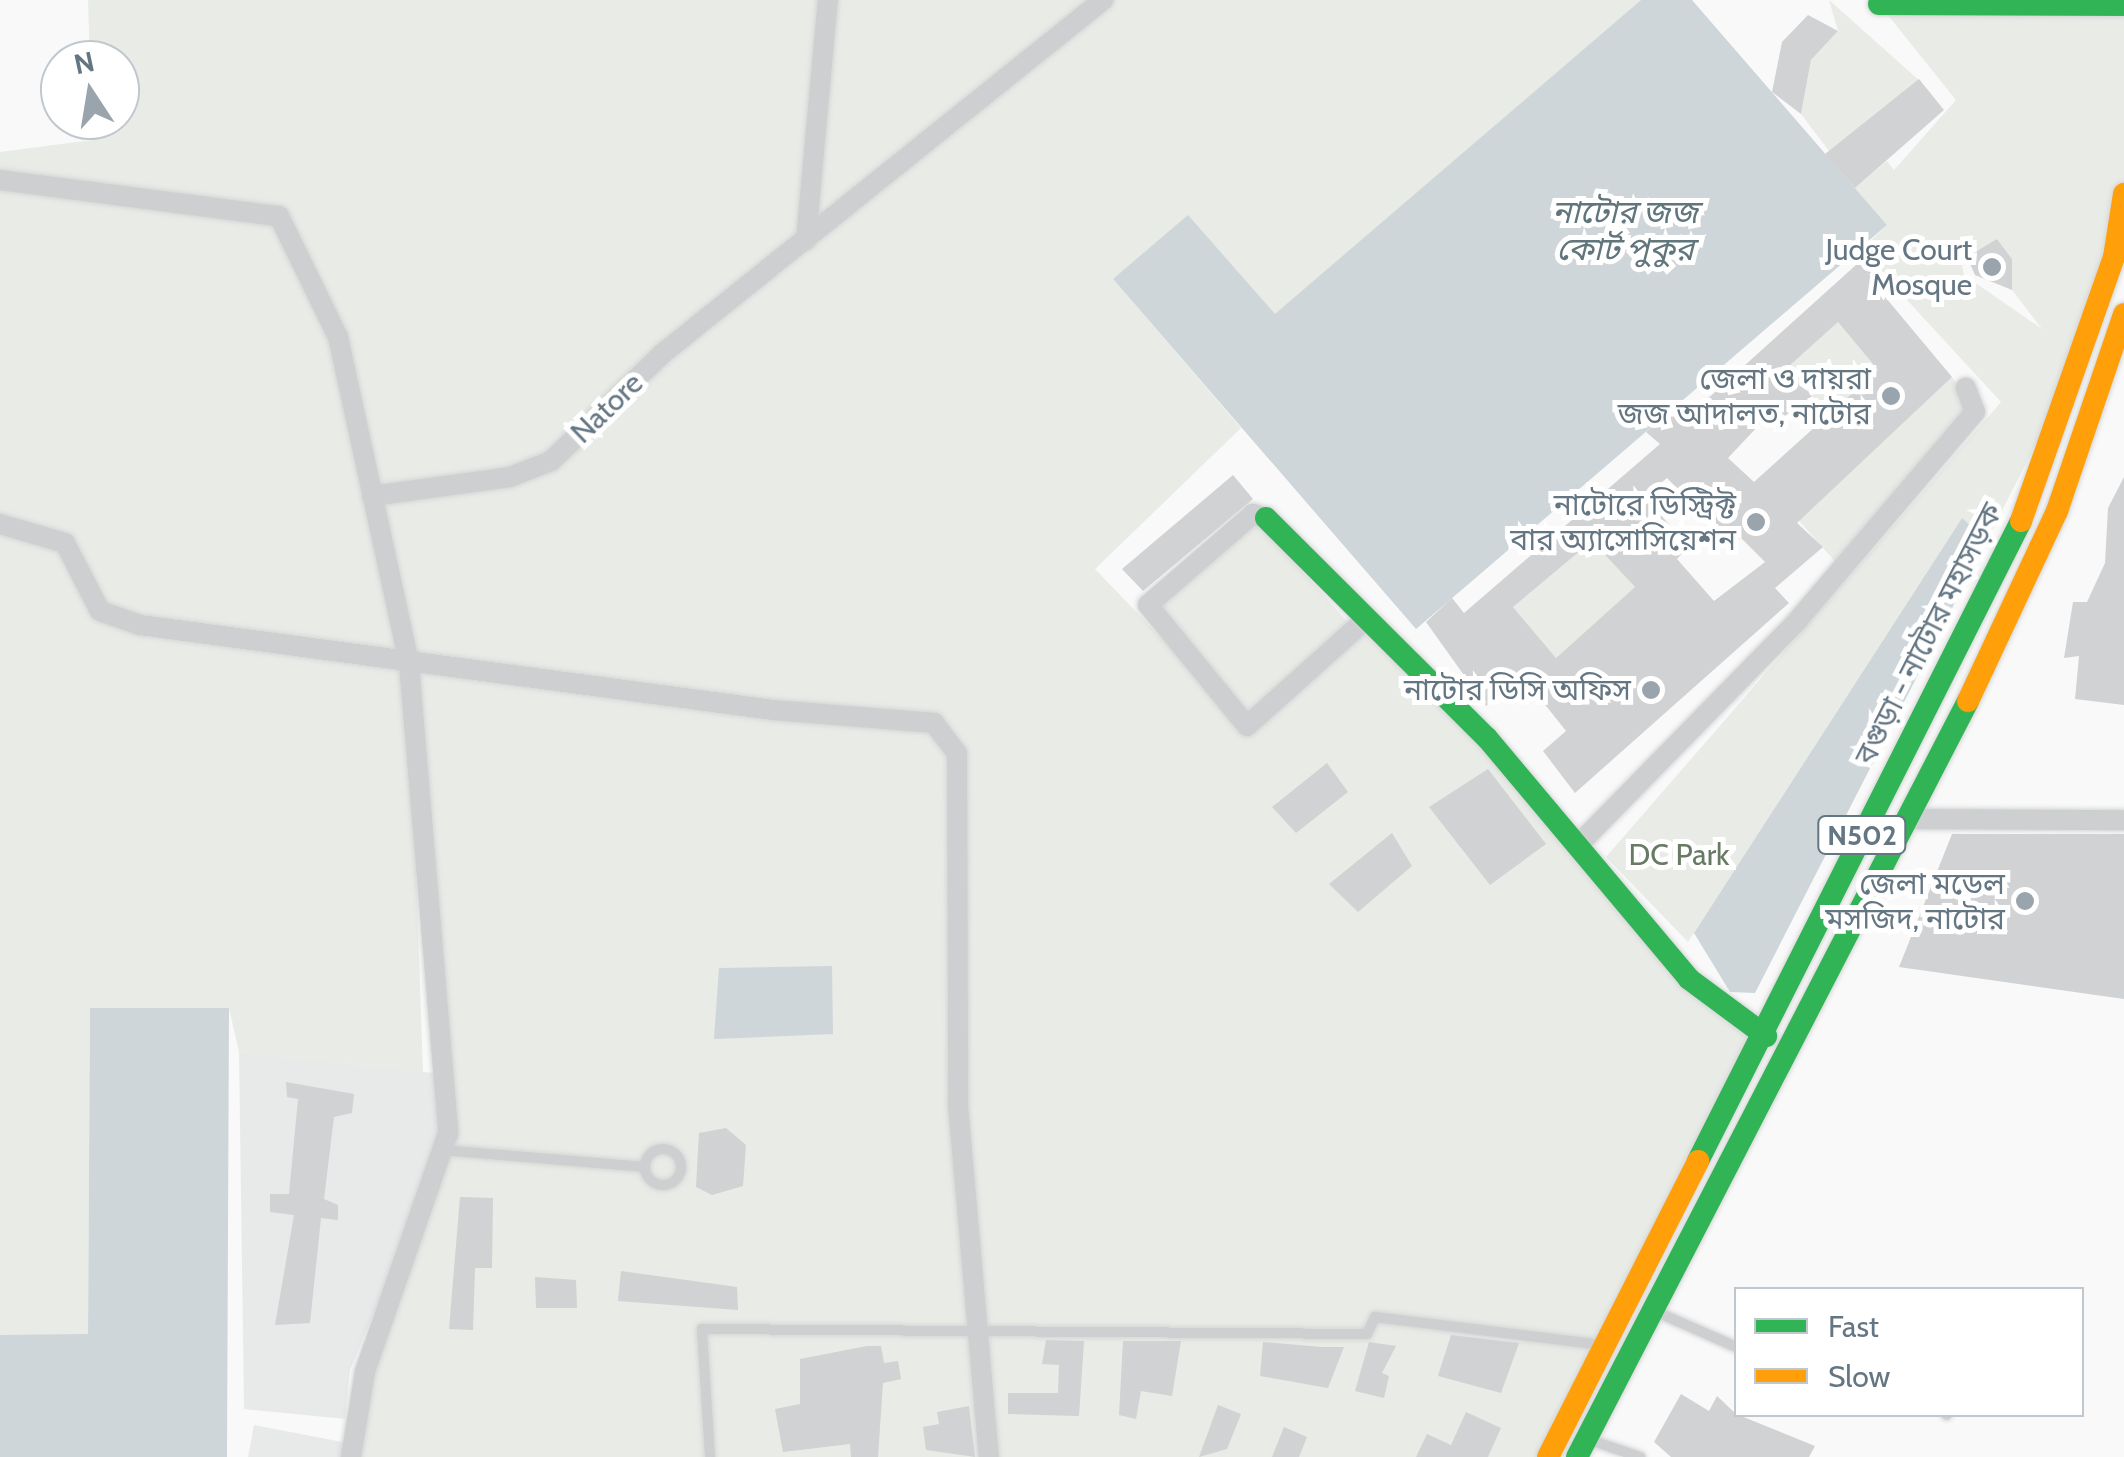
<!DOCTYPE html>
<meta charset="utf-8">
<style>
body{margin:0}
#map{position:relative;width:2124px;height:1457px;overflow:hidden;background:#f9f9f9;font-family:Cabin,"Noto Sans Bengali",sans-serif}
div>[style]{position:absolute}
.built>*{inset:0;background:#e8e9e9}
.green>*{inset:0;background:#e8ebe6}
.water>*{inset:0;background:#ced6d9}
.building>*{inset:0;background:#d0d2d3}
.roads{filter:drop-shadow(0 0 2px #d5d6d7) drop-shadow(0 0 2px #d5d6d7)}
.lane>*{height:10px;margin:-5px;padding:0 5px;transform-origin:5px;border-radius:5px;background:#cecfd0}
.lane>.ring{margin:-5px;padding:0;box-sizing:content-box;background:none;border:10px solid #cecfd0;border-radius:50%}
.street>*{height:20px;margin:-10px;padding:0 10px;transform-origin:10px;border-radius:10px;background:#cecfd0}
.fast>*{height:22px;margin:-11px;padding:0 11px;transform-origin:11px;border-radius:11px;background:#30b455}
.slow>*{height:22px;margin:-11px;padding:0 11px;transform-origin:11px;border-radius:11px;background:#ff9f0a}
.dots>*{width:28px;height:28px;translate:-50% -50%;box-sizing:border-box;border:5px solid #fff;border-radius:50%}
span{translate:-50% -50%;white-space:nowrap;text-align:center;line-height:1.15;-webkit-text-stroke:10px #fff;paint-order:stroke}
.shield-label span{padding:2px 8px;background:#fff;border:2px solid;border-radius:8px;-webkit-text-stroke-width:0}
.shield-label{font-size:28px;color:#657683;font-weight:700}
.poi-label{font-size:30px;color:#657683}
.right{translate:-100% -50%;text-align:right}
.street-label{font-size:30px;color:#657683}
.park-label{font-size:30px;color:#687a64}
.water-label{font-size:32px;color:#60757c;font-style:italic}
.legend{position:absolute;left:1734px;top:1287px;width:350px;height:130px;box-sizing:border-box;background:#fff;border:2px solid #c1c8cd;margin:0;padding:12px 18px;list-style:none;font-size:30px;color:#657683}
.legend li{display:flex;align-items:center;gap:20px;height:50px}
.legend b{width:50px;border:2px solid #c1c8cd}
.north{position:absolute;left:40px;top:40px;width:100px;height:100px;box-sizing:border-box;background:#fff;border:2px solid #c1c8cd;border-radius:50%;rotate:348deg;font-size:28px;font-weight:700;line-height:40px;text-align:center;color:#657683}
.north::after{content:'';display:block;margin:auto;width:35px;height:45px;background:#99a4ac;clip-path:polygon(50% 0,100% 100%,50% 72%,0 100%)}
</style>
<div id="map">
<div class="built">
<i style="clip-path:polygon(239px 1052px,443px 1074px,448px 1133px,350px 1370px,345px 1419px,244px 1409px)"></i>
<i style="clip-path:polygon(254px 1425px,353px 1444px,351px 1457px,248px 1457px)"></i>
</div>
<div class="green">
<i style="clip-path:polygon(88px 0,1641px 0,1275px 315px,1113px 279px,1241px 428px,1095px 569px,1246px 726px,1365px 620px,1689px 979px,1766px 1036px,1548px 1457px,351px 1457px,365px 1372px,448px 1133px,410px 695px,423px 1072px,239px 1052px,229px 1008px,90px 1008px,88px 1335px,0 1335px,0 152px,92px 140px,92px 120px,120px 120px,120px 60px,90px 60px)"></i>
<i style="clip-path:polygon(1829px 0,1921px 82px,1829px 151px,1801px 114px,1811px 60px,1838px 31px)"></i>
<i style="clip-path:polygon(evenodd,1879px 4px,2124px 5px,2124px 194px,2073px 371px,1987px 540px,1962px 518px,1688px 942px,1606px 857px,2001px 402px,1861px 250px,1887px 225px,1855px 188px,1887px 161px,1894px 170px,1956px 100px,1879px 4px,1997px 239px,2012px 259px,2012px 290px,2042px 329px,1964px 275px,1959px 251px,1982px 253px,1997px 239px)"></i>
<i style="clip-path:polygon(1838px 322px,1878px 370px,1829px 414px,1787px 368px)"></i>
<i style="clip-path:polygon(1952px 377px,1975px 412px,1841px 568px,1799px 521px)"></i>
<i style="clip-path:polygon(1256px 519px,1352px 627px,1248px 711px,1153px 602px)"></i>
<i style="clip-path:polygon(1592px 541px,1635px 587px,1556px 658px,1513px 607px)"></i>
</div>
<div class="water">
<i style="clip-path:polygon(1641px 0,1692px 0,1887px 225px,1416px 629px,1113px 279px,1188px 215px,1275px 314px)"></i>
<i style="clip-path:polygon(1962px 518px,1987px 540px,1755px 993px,1730px 992px,1694px 933px)"></i>
<i style="clip-path:polygon(832px 966px,833px 1034px,714px 1039px,719px 968px)"></i>
<i style="clip-path:polygon(90px 1008px,229px 1008px,227px 1457px,0 1457px,0 1335px,88px 1334px)"></i>
</div>
<div class="building">
<i style="clip-path:polygon(1808px 15px,1838px 31px,1811px 60px,1801px 114px,1772px 92px,1782px 42px)"></i>
<i style="clip-path:polygon(1919px 79px,1944px 110px,1855px 188px,1825px 154px)"></i>
<i style="clip-path:polygon(1997px 239px,2012px 259px,2012px 290px,1975px 275px,1967px 257px)"></i>
<i style="clip-path:polygon(evenodd,1867px 255px,1886px 276px,1876px 286px,1952px 377px,1797px 523px,1823px 547px,1775px 588px,1789px 603px,1575px 793px,1543px 751px,1566px 731px,1523px 677px,1486px 706px,1426px 622px,1452px 598px,1464px 613px,1660px 444px,1646px 432px,1683px 400px,1693px 412px,1867px 255px,1838px 322px,1878px 370px,1754px 482px,1728px 458px,1776px 407px,1785px 416px,1812px 396px,1787px 368px,1838px 322px,1867px 255px,1667px 478px,1730px 542px,1741px 538px,1765px 562px,1714px 601px,1677px 559px,1689px 546px,1644px 497px,1667px 478px,1867px 255px,1592px 541px,1635px 587px,1556px 658px,1513px 607px,1592px 541px)"></i>
<i style="clip-path:polygon(1233px 475px,1253px 499px,1143px 591px,1122px 569px)"></i>
<i style="clip-path:polygon(2124px 477px,2124px 705px,2075px 699px,2079px 656px,2064px 658px,2073px 602px,2087px 602px,2105px 563px,2108px 508px)"></i>
<i style="clip-path:polygon(1327px 763px,1348px 792px,1296px 833px,1272px 807px)"></i>
<i style="clip-path:polygon(1488px 769px,1546px 844px,1490px 885px,1429px 807px)"></i>
<i style="clip-path:polygon(1392px 833px,1412px 866px,1358px 912px,1329px 884px)"></i>
<i style="clip-path:polygon(1952px 834px,2124px 834px,2124px 999px,1899px 967px)"></i>
<i style="clip-path:polygon(286px 1082px,354px 1094px,352px 1113px,334px 1117px,324px 1199px,338px 1205px,338px 1220px,321px 1218px,310px 1323px,275px 1325px,294px 1215px,270px 1212px,270px 1194px,289px 1194px,298px 1099px,287px 1097px)"></i>
<i style="clip-path:polygon(726px 1128px,746px 1145px,743px 1186px,712px 1195px,696px 1187px,699px 1133px)"></i>
<i style="clip-path:polygon(460px 1197px,493px 1198px,492px 1268px,475px 1268px,473px 1330px,449px 1329px)"></i>
<i style="clip-path:polygon(621px 1271px,737px 1287px,738px 1310px,618px 1301px)"></i>
<i style="clip-path:polygon(535px 1277px,576px 1280px,577px 1308px,536px 1308px)"></i>
<i style="clip-path:polygon(1451px 1335px,1519px 1343px,1501px 1393px,1438px 1376px)"></i>
<i style="clip-path:polygon(1046px 1340px,1084px 1341px,1079px 1416px,1008px 1414px,1008px 1393px,1058px 1393px,1059px 1365px,1042px 1364px)"></i>
<i style="clip-path:polygon(1123px 1341px,1181px 1341px,1172px 1396px,1141px 1391px,1136px 1419px,1119px 1415px)"></i>
<i style="clip-path:polygon(1263px 1342px,1322px 1347px,1344px 1347px,1328px 1388px,1260px 1376px)"></i>
<i style="clip-path:polygon(1369px 1342px,1396px 1346px,1382px 1373px,1389px 1376px,1384px 1398px,1355px 1391px)"></i>
<i style="clip-path:polygon(867px 1346px,881px 1346px,884px 1363px,898px 1361px,901px 1379px,883px 1383px,878px 1457px,851px 1457px,850px 1444px,783px 1452px,775px 1409px,800px 1404px,800px 1359px)"></i>
<i style="clip-path:polygon(1681px 1394px,1709px 1411px,1717px 1396px,1736px 1414px,1815px 1446px,1809px 1457px,1671px 1457px,1654px 1442px)"></i>
<i style="clip-path:polygon(1218px 1405px,1241px 1414px,1227px 1449px,1199px 1457px)"></i>
<i style="clip-path:polygon(969px 1406px,975px 1457px,926px 1450px,923px 1427px,939px 1424px,937px 1412px)"></i>
<i style="clip-path:polygon(1466px 1412px,1501px 1428px,1488px 1457px,1416px 1457px,1427px 1434px,1451px 1445px)"></i>
<i style="clip-path:polygon(1284px 1427px,1307px 1437px,1299px 1457px,1272px 1457px)"></i>
</div>
<div class="roads">
<div class="lane">
<i class="ring" style="left:645px;top:1149px;width:26px;height:26px"></i>
<i style="left:442px;top:1150px;width:204px;rotate:4.8deg"></i>
<i style="left:1659px;top:1313px;width:84px;rotate:23.8deg"></i>
<i style="left:1946px;top:1414px;width:1px;rotate:45deg"></i>
<i style="left:1593px;top:1441px;width:50px;rotate:18.8deg"></i>
<i style="left:710px;top:1457px;width:128px;rotate:-93.6deg"></i>
<i style="left:702px;top:1329px;width:665px;rotate:0.43deg"></i>
<i style="left:1367px;top:1334px;width:19px;rotate:-65deg"></i>
<i style="left:1375px;top:1317px;width:223px;rotate:7deg"></i>
</div>
<div class="street">
<i style="left:0;top:180px;width:281px;rotate:7.4deg"></i>
<i style="left:279px;top:216px;width:135px;rotate:64deg"></i>
<i style="left:338px;top:337px;width:335px;rotate:77.7deg"></i>
<i style="left:409px;top:664px;width:471px;rotate:85.2deg"></i>
<i style="left:448px;top:1133px;width:253px;rotate:109.2deg"></i>
<i style="left:365px;top:1372px;width:86px;rotate:99.4deg"></i>
<i style="left:806px;top:240px;width:241px;rotate:-84.8deg"></i>
<i style="left:372px;top:496px;width:139px;rotate:-7.8deg"></i>
<i style="left:510px;top:477px;width:44px;rotate:-21.3deg"></i>
<i style="left:551px;top:461px;width:154px;rotate:-43.9deg"></i>
<i style="left:662px;top:354px;width:566px;rotate:-38.75deg"></i>
<i style="left:1266px;top:518px;width:14px;rotate:-163deg"></i>
<i style="left:1253px;top:514px;width:139px;rotate:139.1deg"></i>
<i style="left:1148px;top:605px;width:156px;rotate:50.7deg"></i>
<i style="left:1247px;top:726px;width:159px;rotate:-41.9deg"></i>
<i style="left:0;top:524px;width:68px;rotate:16.3deg"></i>
<i style="left:65px;top:543px;width:76px;rotate:62.8deg"></i>
<i style="left:100px;top:611px;width:42px;rotate:19.3deg"></i>
<i style="left:140px;top:625px;width:639px;rotate:7.65deg"></i>
<i style="left:773px;top:710px;width:162px;rotate:4.6deg"></i>
<i style="left:934px;top:723px;width:38px;rotate:53deg"></i>
<i style="left:957px;top:753px;width:352px;rotate:89.8deg"></i>
<i style="left:958px;top:1105px;width:353px;rotate:85deg"></i>
<i style="left:1913px;top:819px;width:211px;rotate:0.3deg"></i>
<i style="left:1578px;top:845px;width:315px;rotate:-45.6deg"></i>
<i style="left:1798px;top:620px;width:273px;rotate:-49.6deg"></i>
<i style="left:1975px;top:412px;width:26px;rotate:-111deg"></i>
</div>
<div class="fast">
<i style="left:1879px;top:4px;width:245px;rotate:0.2deg"></i>
<i style="left:1266px;top:518px;width:312px;rotate:44.9deg"></i>
<i style="left:1487px;top:738px;width:314px;rotate:50deg"></i>
<i style="left:1689px;top:979px;width:96px;rotate:36.5deg"></i>
<i style="left:1698px;top:1161px;width:717px;rotate:-63.22deg"></i>
<i style="left:1577px;top:1457px;width:851px;rotate:-62.65deg"></i>
</div>
<div class="slow">
<i style="left:2021px;top:521px;width:280px;rotate:-70.6deg"></i>
<i style="left:2114px;top:257px;width:64px;rotate:-81deg"></i>
<i style="left:1968px;top:701px;width:210px;rotate:-64.9deg"></i>
<i style="left:2057px;top:511px;width:208px;rotate:-71.2deg"></i>
<i style="left:1548px;top:1457px;width:332px;rotate:-63.1deg"></i>
</div>
</div>
<div class="dots">
<i style="left:1992px;top:267px;background:#99a4ac"></i>
<i style="left:1891px;top:396px;background:#99a4ac"></i>
<i style="left:1756px;top:522px;background:#99a4ac"></i>
<i style="left:1651px;top:690px;background:#99a4ac"></i>
<i style="left:2025px;top:901px;background:#99a4ac"></i>
</div>
<div class="shield-label">
<span style="left:1862px;top:835px">N502</span>
</div>
<div class="poi-label">
<span class="right" style="left:1972px;top:267px">Judge Court<br>Mosque</span>
<span class="right" style="left:1871px;top:396px">জেলা ও দায়রা<br>জজ আদালত, নাটোর</span>
<span class="right" style="left:1736px;top:522px">নাটোরে ডিস্ট্রিক্ট<br>বার অ্যাসোসিয়েশন</span>
<span class="right" style="left:1631px;top:690px">নাটোর ডিসি অফিস</span>
<span class="right" style="left:2005px;top:901px">জেলা মডেল<br>মসজিদ, নাটোর</span>
</div>
<div class="street-label">
<span style="left:607px;top:408px;rotate:-44deg">Natore</span>
<span style="left:1929px;top:634px;rotate:-63deg">বগুড়া - নাটোর মহাসড়ক</span>
</div>
<div class="park-label">
<span style="left:1679px;top:855px">DC Park</span>
</div>
<div class="water-label">
<span style="left:1625px;top:231px">নাটোর জজ<br>কোর্ট পুকুর</span>
</div>
<ul class="legend">
<li><b style="height:12px;background:#30b455"></b>Fast</li>
<li><b style="height:12px;background:#ff9f0a"></b>Slow</li>
</ul>
<div class="north">N</div>
</div>
